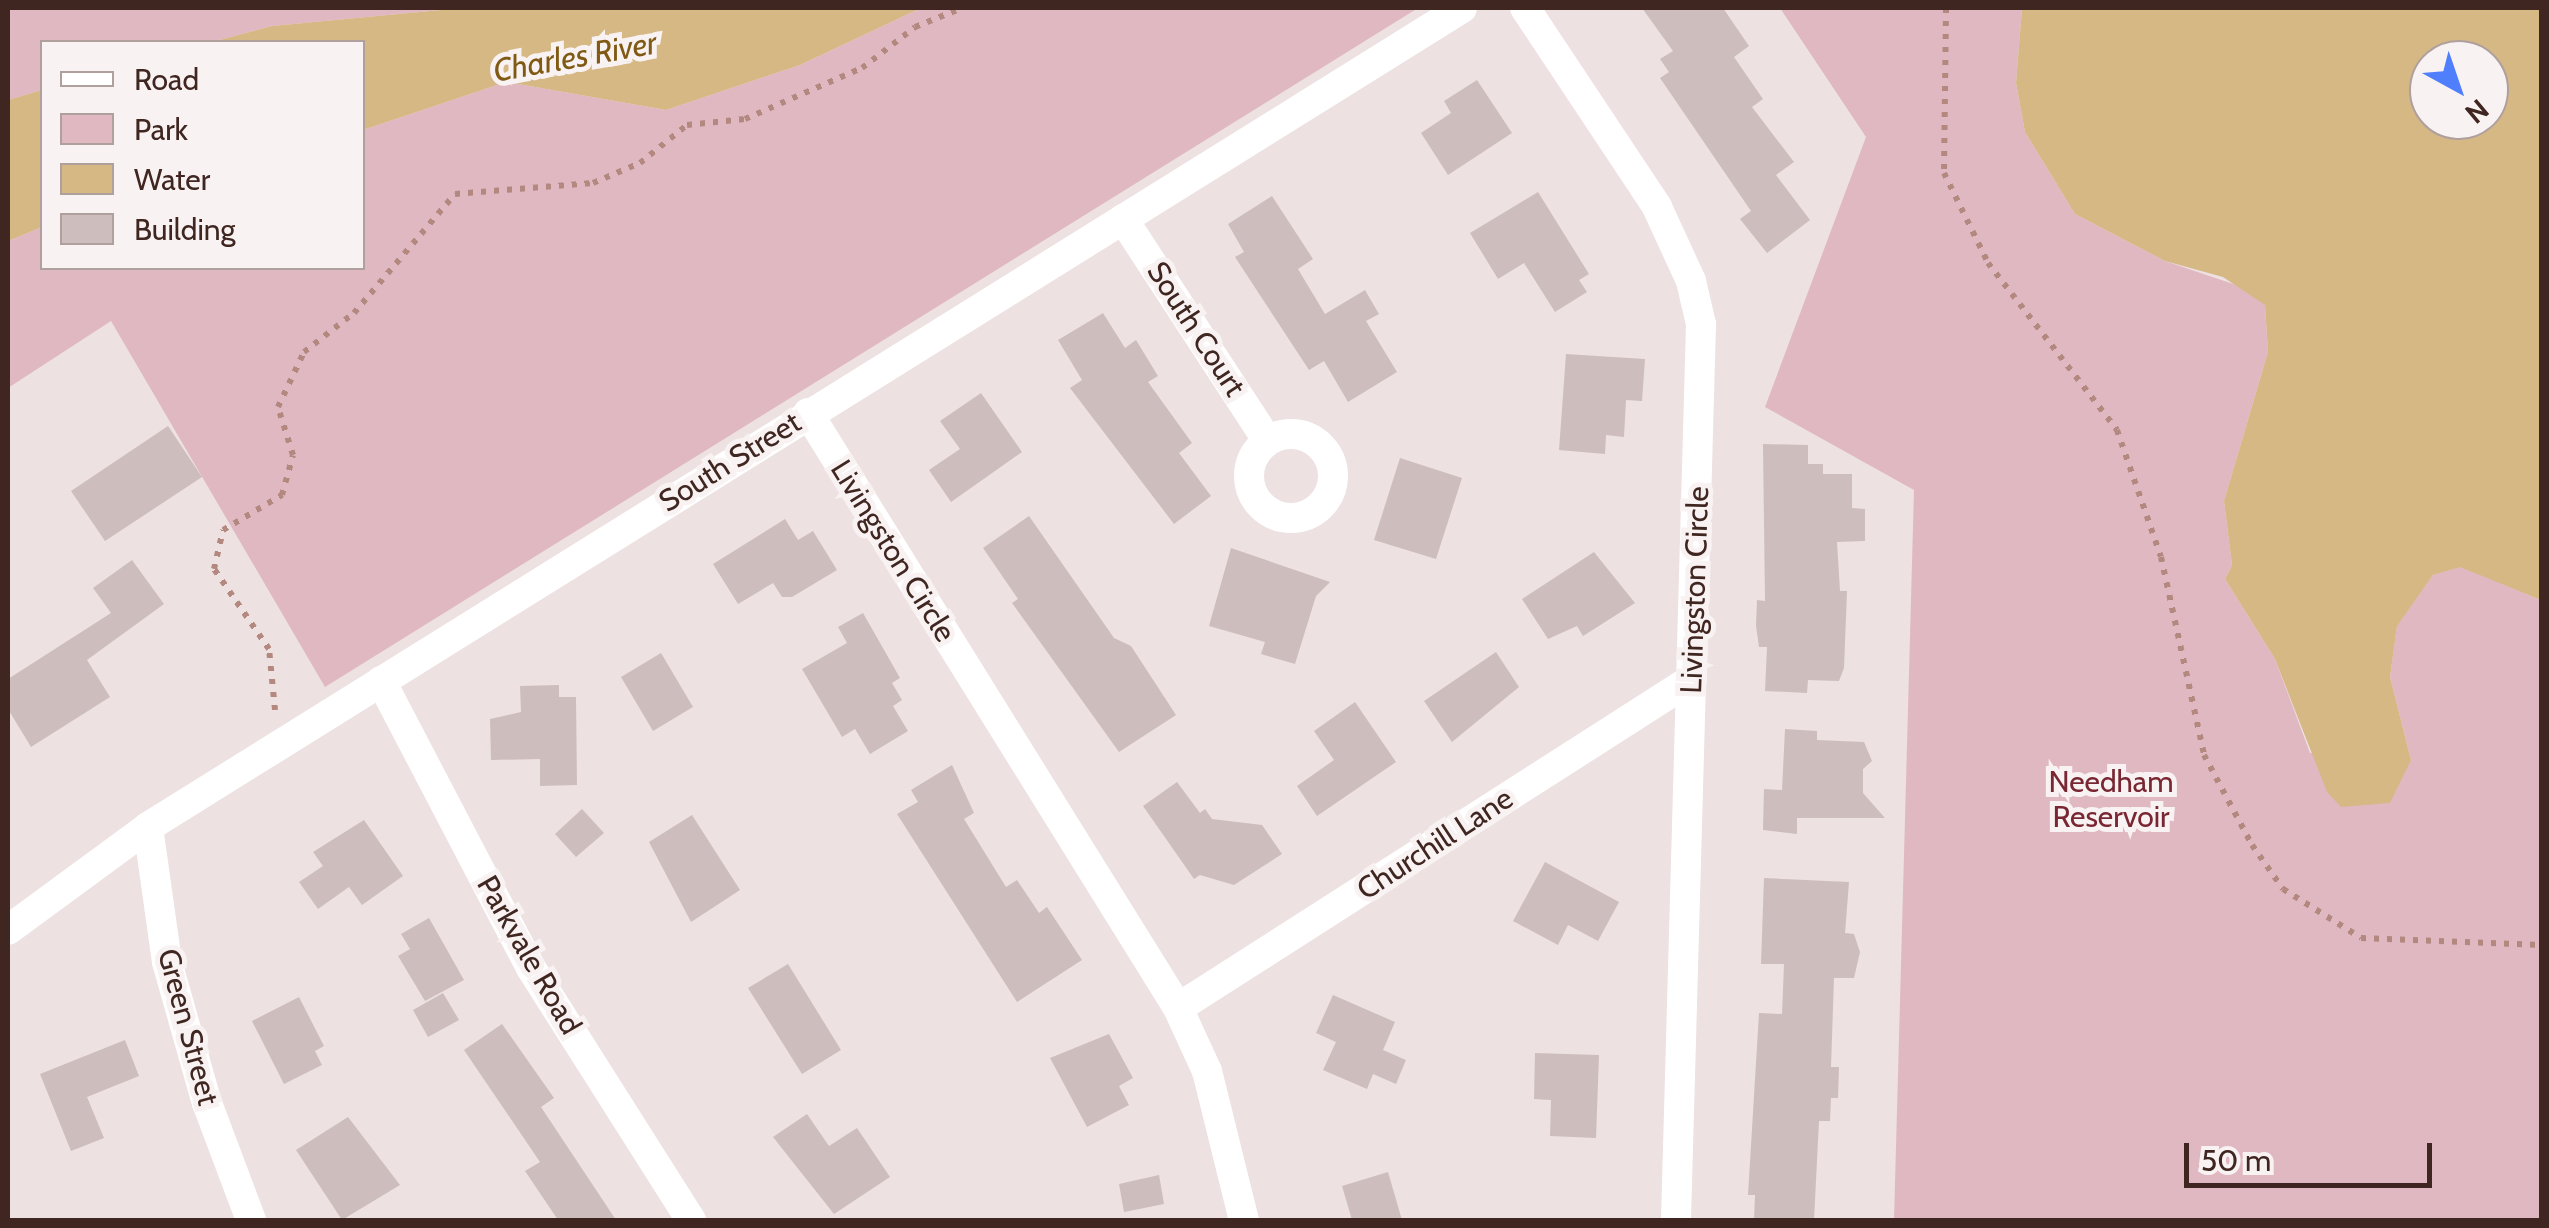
<!DOCTYPE html>
<style>
body{margin:0}
#map{position:relative;width:2549px;height:1228px;overflow:hidden;background:#ede1e1;font-family:Cabin,sans-serif}
div>[style]{position:absolute}
.green>*{inset:0;background:#e0b8c2}
.water>*{inset:0;background:#d6b885}
.building>*{inset:0;background:#cebdbd}
.path>*{height:6px;margin-top:-3px;transform-origin:0;background:repeating-linear-gradient(90deg,#b3887f 0 5px,transparent 0 13px)}
.minor>*{height:30px;margin:-15px;padding:0 15px;transform-origin:15px;border-radius:15px;background:#fff}
.minor>.ring{margin:-15px;padding:0;box-sizing:content-box;background:none;border:30px solid #fff;border-radius:50%}
span{translate:-50% -50%;white-space:nowrap;text-align:center;line-height:1.15;-webkit-text-stroke:10px #f9f2f2;paint-order:stroke}
.street-label{font-size:30px;color:#3f2620}
.park-label{font-size:30px;color:#792732}
.water-label{font-size:32px;color:#805a15;font-style:italic}
.frame{position:absolute;inset:0;border:10px solid #3f2620;pointer-events:none}
.legend{position:absolute;left:40px;top:40px;width:325px;height:230px;box-sizing:border-box;background:#f9f2f2;border:2px solid #afa09e;margin:0;padding:12px 18px;list-style:none;font-size:30px;color:#3f2620}
.legend li{display:flex;align-items:center;gap:20px;height:50px}
.legend b{width:50px;border:2px solid #afa09e}
.north{position:absolute;left:2409px;top:40px;width:100px;height:100px;box-sizing:border-box;background:#f9f2f2;border:2px solid #afa09e;border-radius:50%;rotate:140deg;font-size:28px;font-weight:700;line-height:40px;text-align:center;color:#3f2620}
.north::after{content:'';display:block;margin:auto;width:35px;height:45px;background:#4f7ffd;clip-path:polygon(50% 0,100% 100%,50% 72%,0 100%)}
.scale{position:absolute;left:2184px;top:1143px;width:248px;height:45px;box-sizing:border-box;border:5px solid #3f2620;border-top:0;padding-left:12px;font-size:30px;line-height:35px;white-space:nowrap;color:#3f2620;-webkit-text-stroke:8px #f9f2f2;paint-order:stroke}
</style>
<div id="map">
<div class="green">
<i style="clip-path:polygon(8px 8px,462px 8px,272px 26px,212px 42px,42px 42px,42px 90px,8px 100px)"></i>
<i style="clip-path:polygon(921px 8px,1418px 8px,325px 687px,111px 321px,8px 388px,8px 241px,42px 227px,42px 268px,362px 268px,363px 130px,506px 82px,666px 110px,800px 65px)"></i>
<i style="clip-path:polygon(1780px 8px,2022px 8px,2016px 83px,2025px 132px,2075px 214px,2165px 261px,2254px 291px,2265px 305px,2268px 352px,2224px 501px,2232px 565px,2225px 579px,2275px 659px,2310px 753px,2411px 760px,2390px 677px,2397px 625px,2433px 575px,2460px 566px,2541px 600px,2541px 1220px,1894px 1220px,1914px 490px,1765px 407px,1866px 137px)"></i>
</div>
<div class="water">
<i style="clip-path:polygon(462px 8px,921px 8px,800px 65px,666px 110px,506px 82px,363px 130px,362px 42px,212px 42px,272px 26px)"></i>
<i style="clip-path:polygon(evenodd,2022px 8px,2541px 8px,2541px 600px,2460px 567px,2433px 575px,2397px 626px,2390px 677px,2411px 760px,2390px 803px,2341px 807px,2327px 792px,2275px 659px,2225px 579px,2232px 565px,2224px 501px,2268px 352px,2265px 305px,2223px 277px,2165px 261px,2075px 214px,2025px 132px,2016px 83px,2022px 8px,2429px 60px,2489px 60px,2489px 120px,2429px 120px,2429px 60px)"></i>
<i style="clip-path:polygon(42px 90px,42px 227px,8px 241px,8px 100px)"></i>
</div>
<div class="building">
<i style="clip-path:polygon(1642px 8px,1723px 8px,1749px 46px,1734px 57px,1763px 99px,1752px 107px,1794px 162px,1776px 175px,1810px 220px,1767px 253px,1740px 219px,1751px 211px,1660px 78px,1669px 72px,1660px 59px,1673px 51px)"></i>
<i style="clip-path:polygon(1477px 80px,1512px 133px,1448px 175px,1421px 133px,1451px 113px,1444px 101px)"></i>
<i style="clip-path:polygon(1538px 192px,1589px 274px,1579px 280px,1587px 292px,1555px 312px,1524px 263px,1498px 279px,1470px 233px)"></i>
<i style="clip-path:polygon(1272px 196px,1313px 259px,1298px 269px,1325px 314px,1365px 290px,1379px 314px,1366px 321px,1397px 372px,1348px 402px,1324px 361px,1309px 370px,1235px 257px,1244px 252px,1228px 224px)"></i>
<i style="clip-path:polygon(1103px 313px,1125px 348px,1136px 340px,1158px 376px,1148px 382px,1192px 443px,1179px 453px,1211px 496px,1174px 524px,1070px 388px,1082px 380px,1058px 340px)"></i>
<i style="clip-path:polygon(1566px 354px,1645px 359px,1642px 401px,1626px 400px,1624px 437px,1606px 435px,1605px 454px,1559px 450px)"></i>
<i style="clip-path:polygon(981px 393px,1022px 452px,951px 502px,929px 470px,960px 449px,940px 421px)"></i>
<i style="clip-path:polygon(168px 426px,202px 477px,105px 541px,71px 491px)"></i>
<i style="clip-path:polygon(1763px 444px,1808px 445px,1808px 464px,1823px 464px,1823px 474px,1852px 474px,1852px 508px,1865px 509px,1865px 541px,1837px 542px,1840px 591px,1847px 591px,1844px 668px,1839px 681px,1808px 680px,1807px 693px,1765px 691px,1767px 647px,1759px 647px,1756px 626px,1757px 600px,1765px 601px)"></i>
<i style="clip-path:polygon(1400px 458px,1462px 478px,1436px 559px,1374px 540px)"></i>
<i style="clip-path:polygon(1029px 516px,1114px 638px,1131px 646px,1176px 715px,1119px 752px,1012px 603px,1018px 599px,983px 548px)"></i>
<i style="clip-path:polygon(785px 519px,798px 540px,813px 531px,837px 570px,792px 597px,782px 597px,773px 583px,738px 604px,713px 564px)"></i>
<i style="clip-path:polygon(1231px 548px,1330px 582px,1316px 596px,1295px 664px,1261px 654px,1265px 642px,1209px 626px)"></i>
<i style="clip-path:polygon(1594px 552px,1635px 603px,1583px 636px,1577px 626px,1548px 639px,1522px 599px)"></i>
<i style="clip-path:polygon(132px 560px,164px 604px,87px 660px,110px 697px,31px 747px,8px 709px,8px 679px,111px 613px,93px 588px)"></i>
<i style="clip-path:polygon(863px 613px,900px 678px,892px 683px,902px 700px,893px 706px,908px 731px,870px 754px,855px 729px,842px 737px,802px 669px,847px 643px,838px 627px)"></i>
<i style="clip-path:polygon(1496px 652px,1519px 687px,1452px 742px,1424px 701px)"></i>
<i style="clip-path:polygon(661px 653px,693px 707px,653px 731px,621px 677px)"></i>
<i style="clip-path:polygon(559px 685px,559px 697px,576px 697px,577px 785px,540px 786px,540px 759px,491px 760px,490px 719px,521px 712px,520px 686px)"></i>
<i style="clip-path:polygon(1355px 702px,1396px 762px,1317px 816px,1297px 786px,1334px 760px,1314px 731px)"></i>
<i style="clip-path:polygon(1785px 729px,1817px 731px,1817px 740px,1864px 742px,1872px 761px,1863px 769px,1863px 793px,1885px 818px,1797px 818px,1797px 834px,1763px 830px,1764px 789px,1782px 790px)"></i>
<i style="clip-path:polygon(952px 765px,974px 813px,964px 819px,1006px 887px,1017px 880px,1039px 913px,1047px 907px,1082px 960px,1017px 1002px,897px 814px,918px 802px,911px 790px)"></i>
<i style="clip-path:polygon(1177px 782px,1200px 813px,1205px 809px,1212px 819px,1262px 825px,1282px 854px,1234px 885px,1200px 875px,1194px 879px,1143px 806px)"></i>
<i style="clip-path:polygon(582px 809px,604px 833px,576px 857px,555px 834px)"></i>
<i style="clip-path:polygon(692px 815px,740px 890px,691px 922px,649px 842px)"></i>
<i style="clip-path:polygon(364px 820px,403px 876px,362px 905px,349px 887px,318px 909px,299px 882px,323px 866px,313px 852px)"></i>
<i style="clip-path:polygon(1545px 862px,1619px 902px,1598px 941px,1568px 925px,1558px 945px,1513px 921px)"></i>
<i style="clip-path:polygon(1764px 878px,1849px 882px,1845px 933px,1854px 934px,1860px 952px,1854px 978px,1834px 978px,1831px 1067px,1839px 1067px,1838px 1098px,1831px 1098px,1830px 1121px,1819px 1121px,1814px 1220px,1754px 1220px,1755px 1195px,1748px 1195px,1759px 1013px,1782px 1014px,1784px 964px,1761px 964px)"></i>
<i style="clip-path:polygon(429px 918px,464px 980px,425px 1001px,398px 956px,410px 949px,401px 934px)"></i>
<i style="clip-path:polygon(788px 964px,841px 1050px,802px 1074px,748px 988px)"></i>
<i style="clip-path:polygon(443px 993px,459px 1020px,428px 1037px,413px 1010px)"></i>
<i style="clip-path:polygon(1333px 995px,1395px 1022px,1383px 1050px,1406px 1060px,1396px 1084px,1373px 1074px,1367px 1089px,1323px 1070px,1336px 1042px,1316px 1033px)"></i>
<i style="clip-path:polygon(299px 997px,324px 1046px,315px 1051px,322px 1065px,284px 1084px,252px 1021px)"></i>
<i style="clip-path:polygon(502px 1024px,554px 1098px,541px 1107px,616px 1220px,558px 1220px,525px 1171px,540px 1162px,464px 1050px)"></i>
<i style="clip-path:polygon(1109px 1034px,1133px 1078px,1119px 1086px,1129px 1105px,1087px 1127px,1050px 1058px)"></i>
<i style="clip-path:polygon(125px 1040px,139px 1076px,87px 1097px,104px 1138px,71px 1151px,40px 1074px)"></i>
<i style="clip-path:polygon(1535px 1053px,1599px 1055px,1596px 1138px,1550px 1136px,1551px 1100px,1534px 1099px)"></i>
<i style="clip-path:polygon(807px 1114px,829px 1146px,857px 1128px,890px 1177px,834px 1214px,773px 1137px)"></i>
<i style="clip-path:polygon(348px 1117px,400px 1185px,342px 1220px,296px 1150px)"></i>
<i style="clip-path:polygon(1388px 1172px,1402px 1220px,1352px 1220px,1342px 1186px)"></i>
<i style="clip-path:polygon(1159px 1175px,1164px 1204px,1124px 1212px,1119px 1184px)"></i>
</div>
<div class="path">
<i style="left:1946px;top:8px;width:165px;rotate:90.7deg"></i>
<i style="left:1944px;top:173px;width:100px;rotate:63.9deg"></i>
<i style="left:1988px;top:263px;width:211px;rotate:52.3deg"></i>
<i style="left:2117px;top:430px;width:134px;rotate:70.9deg"></i>
<i style="left:2161px;top:557px;width:203px;rotate:77.7deg"></i>
<i style="left:2204px;top:755px;width:102px;rotate:61.9deg"></i>
<i style="left:2252px;top:845px;width:54px;rotate:54.8deg"></i>
<i style="left:2283px;top:889px;width:92px;rotate:32.1deg"></i>
<i style="left:2361px;top:938px;width:181px;rotate:2.2deg"></i>
<i style="left:275px;top:710px;width:61px;rotate:-95.6deg"></i>
<i style="left:269px;top:649px;width:97px;rotate:-124.5deg"></i>
<i style="left:214px;top:569px;width:40px;rotate:-77deg"></i>
<i style="left:223px;top:530px;width:69px;rotate:-30.7deg"></i>
<i style="left:282px;top:495px;width:41px;rotate:-74.6deg"></i>
<i style="left:293px;top:455px;width:50px;rotate:-107.4deg"></i>
<i style="left:278px;top:407px;width:61px;rotate:-64.7deg"></i>
<i style="left:304px;top:352px;width:63px;rotate:-38deg"></i>
<i style="left:354px;top:313px;width:156px;rotate:-49.7deg"></i>
<i style="left:455px;top:194px;width:138px;rotate:-4.6deg"></i>
<i style="left:593px;top:183px;width:51px;rotate:-23.1deg"></i>
<i style="left:640px;top:163px;width:60px;rotate:-39deg"></i>
<i style="left:687px;top:125px;width:58px;rotate:-5.9deg"></i>
<i style="left:745px;top:119px;width:128px;rotate:-23.6deg"></i>
<i style="left:862px;top:68px;width:67px;rotate:-37.7deg"></i>
<i style="left:915px;top:27px;width:51px;rotate:-22deg"></i>
</div>
<div class="minor">
<i style="left:1525px;top:8px;width:239px;rotate:56.4deg"></i>
<i style="left:1657px;top:207px;width:81px;rotate:65.3deg"></i>
<i style="left:1691px;top:281px;width:44px;rotate:76.9deg"></i>
<i style="left:1701px;top:324px;width:896px;rotate:91.6deg"></i>
<i style="left:1123px;top:219px;width:264px;rotate:56.9deg"></i>
<i style="left:808px;top:413px;width:701px;rotate:58.12deg"></i>
<i style="left:1178px;top:1008px;width:69px;rotate:65.3deg"></i>
<i style="left:1207px;top:1071px;width:154px;rotate:76.1deg"></i>
<i class="ring" style="left:1249px;top:434px;width:54px;height:54px"></i>
<i style="left:381px;top:681px;width:324px;rotate:62.4deg"></i>
<i style="left:531px;top:968px;width:299px;rotate:57.6deg"></i>
<i style="left:148px;top:827px;width:136px;rotate:82deg"></i>
<i style="left:167px;top:962px;width:147px;rotate:74.2deg"></i>
<i style="left:207px;top:1103px;width:125px;rotate:69.4deg"></i>
<i style="left:8px;top:930px;width:174px;rotate:-36.3deg"></i>
<i style="left:148px;top:827px;width:1548px;rotate:-31.93deg"></i>
<i style="left:1178px;top:1008px;width:610px;rotate:-32.62deg"></i>
</div>
<div class="street-label">
<span style="left:1196px;top:329px;rotate:57deg">South Court</span>
<span style="left:730px;top:462px;rotate:-32deg">South Street</span>
<span style="left:893px;top:551px;rotate:58deg">Livingston Circle</span>
<span style="left:1695px;top:590px;rotate:-88deg">Livingston Circle</span>
<span style="left:1435px;top:844px;rotate:-33deg">Churchill Lane</span>
<span style="left:529px;top:955px;rotate:60deg">Parkvale Road</span>
<span style="left:188px;top:1027px;rotate:75deg">Green Street</span>
</div>
<div class="park-label">
<span style="left:2111px;top:799px">Needham<br>Reservoir</span>
</div>
<div class="water-label">
<span style="left:575px;top:57px;rotate:-10deg">Charles River</span>
</div>
<div class="frame"></div>
<ul class="legend">
<li><b style="height:12px;background:#fff"></b>Road</li>
<li><b style="height:28px;background:#e0b8c2"></b>Park</li>
<li><b style="height:28px;background:#d6b885"></b>Water</li>
<li><b style="height:28px;background:#cebdbd"></b>Building</li>
</ul>
<div class="north">N</div>
<div class="scale">50 m</div>
</div>
